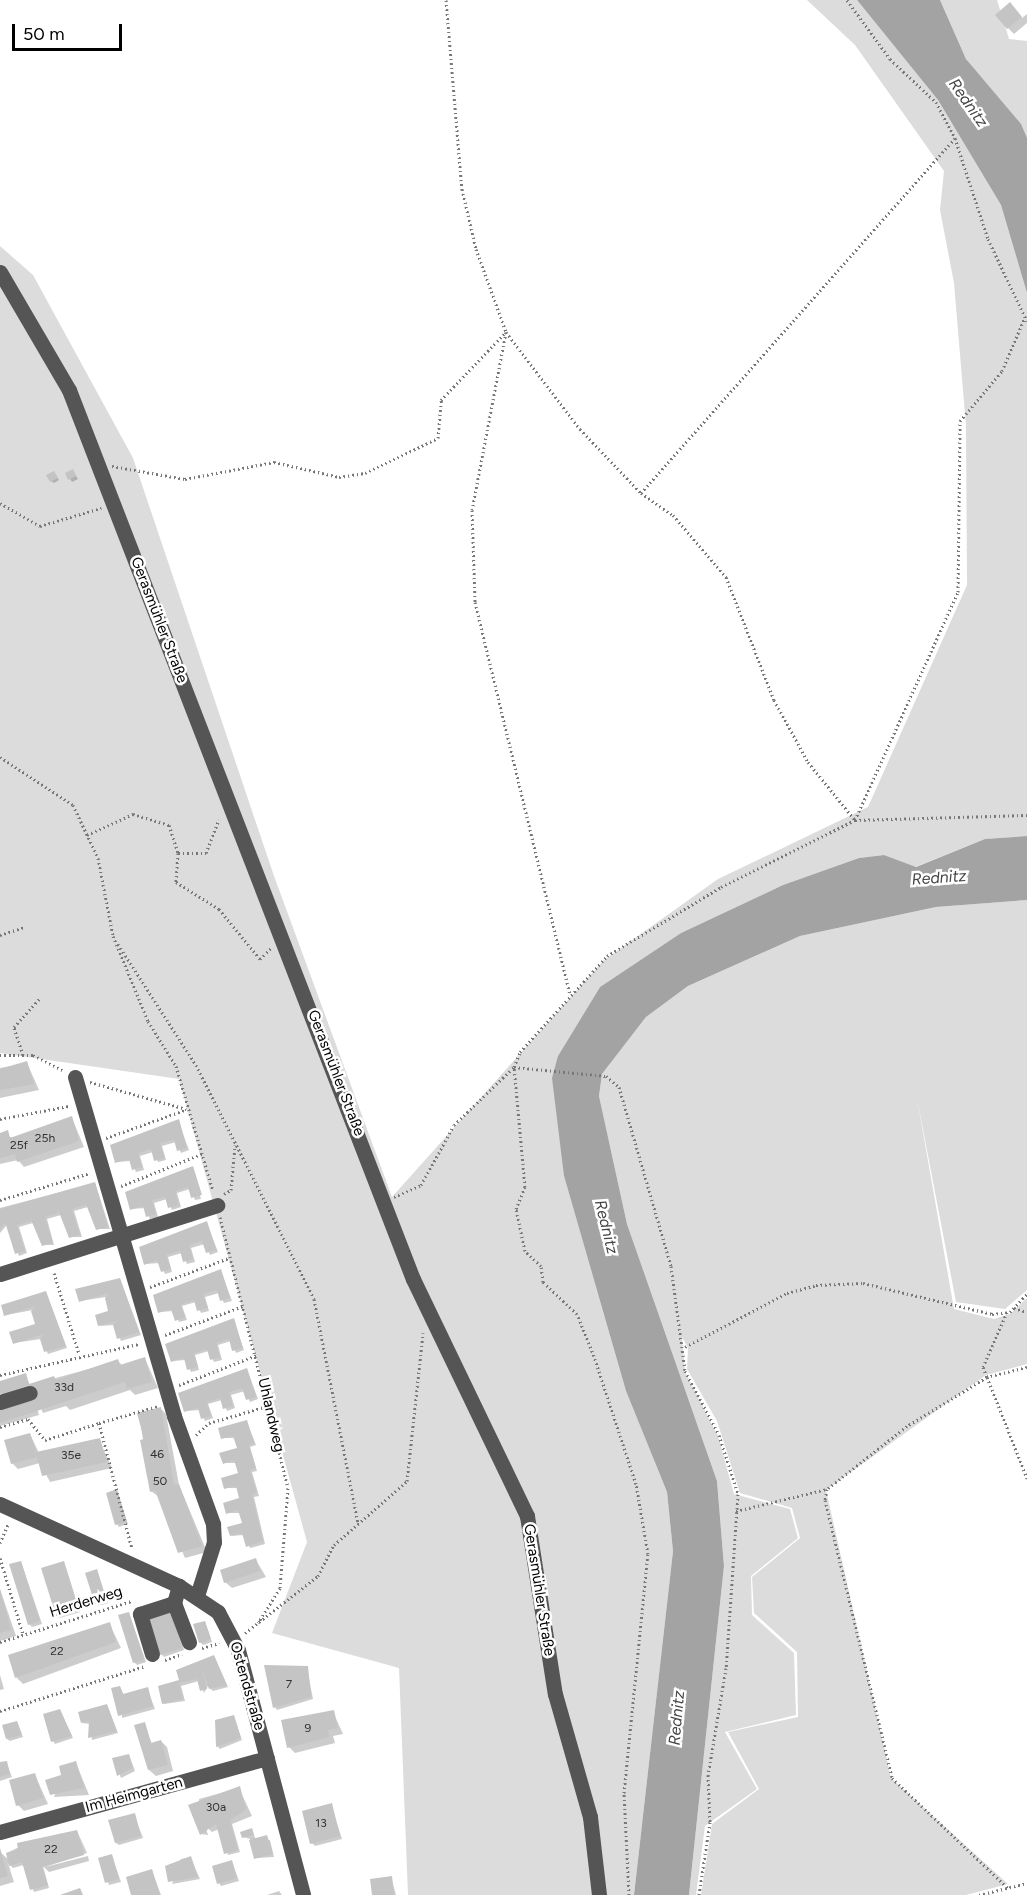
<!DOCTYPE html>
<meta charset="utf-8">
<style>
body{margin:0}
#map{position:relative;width:1027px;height:1895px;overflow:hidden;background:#fff;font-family:Figtree,sans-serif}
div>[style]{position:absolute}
.green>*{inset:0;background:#dcdcdc}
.water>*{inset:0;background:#a3a3a3}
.shadow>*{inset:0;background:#0003}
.building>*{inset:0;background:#c4c4c4}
.path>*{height:3px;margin-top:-1.5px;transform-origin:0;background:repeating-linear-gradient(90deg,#777 0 1.5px,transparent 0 4.5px)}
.minor>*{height:15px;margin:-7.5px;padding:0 7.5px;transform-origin:7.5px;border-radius:7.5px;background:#555}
span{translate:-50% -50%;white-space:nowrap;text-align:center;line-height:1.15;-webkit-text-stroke:5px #fff;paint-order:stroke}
.number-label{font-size:12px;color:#313131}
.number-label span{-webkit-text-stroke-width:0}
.street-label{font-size:15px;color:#000}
.water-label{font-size:16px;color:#444;font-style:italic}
.scale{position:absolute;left:12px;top:24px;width:110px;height:27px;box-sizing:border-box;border:3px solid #000;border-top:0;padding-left:8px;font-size:18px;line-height:21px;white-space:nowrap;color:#000;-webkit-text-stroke:4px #fff;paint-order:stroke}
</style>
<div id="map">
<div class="green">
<i style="clip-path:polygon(807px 0,857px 0,938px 100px,1001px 205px,1027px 293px,1027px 836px,985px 839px,915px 867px,884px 855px,859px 858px,783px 885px,681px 933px,600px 987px,558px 1056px,564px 1176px,626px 1391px,667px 1492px,673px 1551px,634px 1895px,408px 1895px,399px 1668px,272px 1633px,307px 1542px,179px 1079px,0 1053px,0 246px,33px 275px,133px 458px,274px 876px,392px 1197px,603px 961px,718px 879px,868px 807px,967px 585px,966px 426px,954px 283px,940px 210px,944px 171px,855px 45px)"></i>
<i style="clip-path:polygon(940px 0,997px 0,1009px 39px,1027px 41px,1027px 138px,966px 59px)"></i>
<i style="clip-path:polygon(1027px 900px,1027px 1290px,1005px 1309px,956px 1302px,917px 1098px,954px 1309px,994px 1319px,1010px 1314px,1027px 1298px,1027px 1364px,986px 1375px,826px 1490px,891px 1778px,1008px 1884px,966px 1895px,701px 1895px,712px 1824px,759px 1789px,728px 1732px,798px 1717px,797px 1652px,754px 1613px,752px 1577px,800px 1538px,792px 1508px,740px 1493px,717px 1421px,687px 1369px,688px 1348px,682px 1337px,685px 1372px,718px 1436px,734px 1494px,790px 1509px,798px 1538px,751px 1576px,752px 1615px,794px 1653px,796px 1715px,725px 1732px,757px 1789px,705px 1826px,696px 1895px,689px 1895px,724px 1566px,717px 1481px,627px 1224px,599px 1096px,602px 1074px,646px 1017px,688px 986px,800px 936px,936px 907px)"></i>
</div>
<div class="water">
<i style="clip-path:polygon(857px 0,940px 0,966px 59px,1021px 124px,1027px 138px,1027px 293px,1001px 205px,938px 100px)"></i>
<i style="clip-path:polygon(1027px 836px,1027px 900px,936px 907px,800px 936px,688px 986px,646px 1017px,602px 1074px,599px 1096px,627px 1224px,717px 1481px,724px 1566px,689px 1895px,634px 1895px,673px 1551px,667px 1492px,626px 1391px,564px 1176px,552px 1078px,558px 1056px,600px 987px,681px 933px,783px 885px,859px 858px,884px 855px,916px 867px,985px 839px)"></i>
</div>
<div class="shadow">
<i style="clip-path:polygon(1016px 10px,1022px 18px,1027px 14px,1027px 23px,1014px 34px,1008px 28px)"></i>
<i style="clip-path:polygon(73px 471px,78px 479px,72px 482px,67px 474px)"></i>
<i style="clip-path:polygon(54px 473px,59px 480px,54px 483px,51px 481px)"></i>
<i style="clip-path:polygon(27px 1063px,39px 1090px,0 1098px,0 1068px)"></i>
<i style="clip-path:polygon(72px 1118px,84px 1147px,24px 1167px,18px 1160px,0 1164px,0 1134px,14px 1138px)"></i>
<i style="clip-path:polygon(178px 1121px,189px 1150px,181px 1153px,176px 1142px,162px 1146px,166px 1160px,158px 1162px,153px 1152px,140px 1156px,144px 1170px,136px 1172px,131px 1161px,117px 1162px)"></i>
<i style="clip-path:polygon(192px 1169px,201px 1199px,195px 1200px,190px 1189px,177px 1193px,181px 1207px,172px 1210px,167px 1199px,154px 1203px,158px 1217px,150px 1219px,145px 1208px,131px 1209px)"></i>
<i style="clip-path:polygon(95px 1183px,110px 1229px,98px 1229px,88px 1207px,74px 1211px,82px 1237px,70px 1237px,61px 1215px,47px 1219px,54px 1245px,43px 1245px,33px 1223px,19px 1227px,27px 1253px,19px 1256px,7px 1225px,0 1233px,0 1208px)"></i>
<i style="clip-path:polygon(207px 1223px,218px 1252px,210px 1255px,205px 1244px,191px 1248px,195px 1262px,187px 1264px,182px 1253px,168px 1257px,172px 1272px,165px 1274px,160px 1263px,145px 1264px)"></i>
<i style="clip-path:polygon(221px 1271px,232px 1301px,224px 1303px,219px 1293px,205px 1297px,209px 1311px,201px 1313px,196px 1302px,182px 1306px,187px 1320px,179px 1322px,174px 1311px,159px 1312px)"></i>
<i style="clip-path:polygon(120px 1279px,141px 1335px,121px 1341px,114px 1325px,100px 1326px,97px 1316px,110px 1312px,106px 1297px,80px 1301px)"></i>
<i style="clip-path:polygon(46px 1293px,67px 1348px,48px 1354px,41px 1339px,14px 1343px,37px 1325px,33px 1310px,6px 1315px)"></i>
<i style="clip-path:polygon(233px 1320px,244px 1350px,236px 1353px,231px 1341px,218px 1345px,222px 1360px,214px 1362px,209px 1351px,195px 1355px,199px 1370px,191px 1372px,186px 1360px,172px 1361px)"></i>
<i style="clip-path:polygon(145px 1359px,158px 1388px,135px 1395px,130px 1390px,70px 1410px,66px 1406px,43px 1413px,32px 1388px,3px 1396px,0 1391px,0 1382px,25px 1375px,30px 1385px,118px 1361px,123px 1366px)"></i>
<i style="clip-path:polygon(247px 1369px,258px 1399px,250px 1402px,245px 1391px,231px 1395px,235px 1408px,227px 1411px,222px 1400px,208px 1404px,213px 1418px,205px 1421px,200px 1410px,185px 1411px)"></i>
<i style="clip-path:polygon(37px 1407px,39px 1415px,0 1426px,0 1412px)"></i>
<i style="clip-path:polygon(160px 1408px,166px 1414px,179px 1485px,207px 1552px,185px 1558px,159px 1497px,151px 1491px,139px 1414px)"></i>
<i style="clip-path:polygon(247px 1422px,256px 1445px,250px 1447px,257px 1471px,252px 1472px,259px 1496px,254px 1497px,265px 1544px,250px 1548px,244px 1535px,231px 1536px,243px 1524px,240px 1513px,227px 1513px,241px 1499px,238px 1488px,226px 1488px,240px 1474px,237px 1463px,224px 1463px,239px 1449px,235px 1438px,222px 1438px)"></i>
<i style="clip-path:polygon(30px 1434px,39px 1453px,99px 1440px,112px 1468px,50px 1482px,40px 1463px,18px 1469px,12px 1463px)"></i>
<i style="clip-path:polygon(117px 1491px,128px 1524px,119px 1527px,117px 1524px)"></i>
<i style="clip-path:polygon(256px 1560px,266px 1577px,232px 1588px,225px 1582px)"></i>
<i style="clip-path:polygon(21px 1562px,42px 1624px,32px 1627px,29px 1624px)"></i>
<i style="clip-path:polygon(63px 1563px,80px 1612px,60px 1618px,57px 1615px)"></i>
<i style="clip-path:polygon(96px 1571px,108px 1603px,99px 1606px,96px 1603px)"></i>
<i style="clip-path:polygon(0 1589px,16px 1636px,0 1641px)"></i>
<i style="clip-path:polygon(129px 1613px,146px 1662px,137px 1665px,134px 1662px)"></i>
<i style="clip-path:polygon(173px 1616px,184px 1650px,164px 1657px,161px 1654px)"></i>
<i style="clip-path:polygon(205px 1622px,212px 1642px,203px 1645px,200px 1642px)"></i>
<i style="clip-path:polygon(109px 1623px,121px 1648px,23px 1684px,17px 1678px,10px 1656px)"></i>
<i style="clip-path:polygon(214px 1657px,228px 1687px,213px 1691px,208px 1686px,204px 1693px,199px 1681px,181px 1686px,185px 1701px,164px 1704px,159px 1687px,180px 1681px)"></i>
<i style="clip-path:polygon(307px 1668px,313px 1699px,277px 1710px,275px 1707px)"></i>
<i style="clip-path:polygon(0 1675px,4px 1689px,0 1690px)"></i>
<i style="clip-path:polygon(120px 1687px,124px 1695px,147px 1689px,155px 1709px,122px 1718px)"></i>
<i style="clip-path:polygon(107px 1706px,118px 1733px,92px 1740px,90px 1724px,82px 1723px)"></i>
<i style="clip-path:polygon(60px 1711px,73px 1738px,55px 1744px,53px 1741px)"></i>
<i style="clip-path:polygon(333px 1712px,343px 1734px,333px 1736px,335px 1743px,295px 1753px,289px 1747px)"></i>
<i style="clip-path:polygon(234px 1717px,242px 1740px,220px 1749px,217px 1746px)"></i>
<i style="clip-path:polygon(17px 1722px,23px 1737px,10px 1741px,7px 1739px)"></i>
<i style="clip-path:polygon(144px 1724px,152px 1744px,161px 1741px,167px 1747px,173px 1771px,156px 1776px,149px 1770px)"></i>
<i style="clip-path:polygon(129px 1755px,135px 1771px,121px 1778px,114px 1759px)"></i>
<i style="clip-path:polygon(6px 1762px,12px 1777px,0 1781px,0 1765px)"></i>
<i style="clip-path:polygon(76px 1763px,89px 1795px,54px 1797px,61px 1777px)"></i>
<i style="clip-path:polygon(35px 1775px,48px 1804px,24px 1811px,18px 1805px)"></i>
<i style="clip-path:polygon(239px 1788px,252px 1816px,232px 1824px,240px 1852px,228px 1855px,219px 1829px,212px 1832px,205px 1825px,208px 1835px,201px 1834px,199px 1799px)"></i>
<i style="clip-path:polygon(331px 1805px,342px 1839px,315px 1846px,312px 1843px)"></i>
<i style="clip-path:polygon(134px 1815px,143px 1838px,119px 1845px,116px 1843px)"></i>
<i style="clip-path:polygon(252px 1830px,256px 1840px,270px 1840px,274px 1857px,256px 1858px,250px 1839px,243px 1837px)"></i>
<i style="clip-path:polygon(77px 1831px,87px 1853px,45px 1867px,88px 1856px,89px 1861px,49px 1872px,43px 1866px,49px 1888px,34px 1892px,24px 1865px,13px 1868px,8px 1863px,14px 1882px,0 1886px,0 1852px,9px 1860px,7px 1853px,33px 1840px)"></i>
<i style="clip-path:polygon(112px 1856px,121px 1882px,109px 1885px,100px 1859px)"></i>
<i style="clip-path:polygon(190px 1857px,200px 1879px,172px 1884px,181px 1859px)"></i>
<i style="clip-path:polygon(232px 1862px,239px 1881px,221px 1886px,219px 1883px)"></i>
<i style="clip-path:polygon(152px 1871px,161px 1895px,133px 1895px)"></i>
<i style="clip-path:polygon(391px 1877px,396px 1895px,373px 1895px)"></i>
<i style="clip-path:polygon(279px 1891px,282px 1895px,267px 1895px)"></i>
</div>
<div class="building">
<i style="clip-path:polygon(1010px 2px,1022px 17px,1007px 29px,995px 15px)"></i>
<i style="clip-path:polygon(73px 469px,76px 476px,68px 480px,65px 473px)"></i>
<i style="clip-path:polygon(54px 471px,58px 478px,50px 482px,46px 475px)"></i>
<i style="clip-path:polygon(27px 1061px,34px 1084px,0 1090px,0 1069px)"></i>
<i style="clip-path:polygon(72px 1116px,79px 1141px,17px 1162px,15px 1154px,0 1158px,0 1133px,8px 1130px,10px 1138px)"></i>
<i style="clip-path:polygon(179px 1119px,187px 1148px,177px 1151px,174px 1140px,160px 1143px,165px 1158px,154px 1161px,151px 1149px,138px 1153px,142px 1167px,132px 1170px,129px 1159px,115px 1163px,110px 1145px)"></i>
<i style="clip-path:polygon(193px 1166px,202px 1195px,191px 1198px,188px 1187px,175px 1191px,179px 1205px,168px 1208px,165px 1197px,152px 1200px,156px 1214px,146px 1217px,143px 1206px,130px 1210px,125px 1192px)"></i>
<i style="clip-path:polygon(95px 1182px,108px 1227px,96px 1230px,84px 1199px,86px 1205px,72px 1209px,80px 1235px,69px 1238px,57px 1207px,58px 1213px,45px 1217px,53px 1243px,42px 1246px,29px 1215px,31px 1221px,17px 1225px,25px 1251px,15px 1254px,5px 1222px,0 1230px,0 1209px)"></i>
<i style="clip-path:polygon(207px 1221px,216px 1250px,206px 1253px,202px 1241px,189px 1245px,193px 1259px,183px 1262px,180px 1251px,166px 1255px,171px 1269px,161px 1272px,157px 1260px,144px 1265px,139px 1247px)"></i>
<i style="clip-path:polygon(221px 1269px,230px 1298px,220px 1301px,217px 1290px,203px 1294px,208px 1308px,197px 1311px,194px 1300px,181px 1304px,185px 1317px,175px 1321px,171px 1309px,158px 1313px,153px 1295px)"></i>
<i style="clip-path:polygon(120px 1278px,139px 1332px,117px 1339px,113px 1325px,117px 1321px,98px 1326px,95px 1315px,108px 1311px,105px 1298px,109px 1293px,79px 1302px,75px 1289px)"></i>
<i style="clip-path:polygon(46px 1291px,66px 1346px,44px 1352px,40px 1339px,44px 1334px,13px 1344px,9px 1332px,35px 1324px,31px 1311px,36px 1306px,4px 1316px,1px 1305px)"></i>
<i style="clip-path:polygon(234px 1318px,243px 1348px,232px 1351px,229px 1339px,216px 1343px,220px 1357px,210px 1360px,207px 1349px,194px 1353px,198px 1367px,187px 1370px,184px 1358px,171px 1362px,165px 1344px)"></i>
<i style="clip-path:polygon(145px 1357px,152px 1382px,127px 1389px,125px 1382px,0 1423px,0 1410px,34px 1400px,29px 1385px,0 1394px,0 1381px,26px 1373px,29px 1384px,54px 1376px,56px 1380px,118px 1359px,120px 1365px)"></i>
<i style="clip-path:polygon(247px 1368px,256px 1397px,246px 1400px,242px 1388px,229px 1392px,233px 1406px,223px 1409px,220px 1398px,207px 1402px,211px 1416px,201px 1419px,198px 1408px,184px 1412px,178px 1393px)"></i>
<i style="clip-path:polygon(161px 1407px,174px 1485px,179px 1484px,202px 1546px,178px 1553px,155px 1490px,150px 1492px,140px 1440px,144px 1439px,137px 1413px)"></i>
<i style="clip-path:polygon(247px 1420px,254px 1443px,249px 1445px,256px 1468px,250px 1470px,257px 1493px,252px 1494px,263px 1541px,246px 1547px,242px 1533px,230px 1536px,227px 1527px,242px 1523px,238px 1510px,226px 1514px,223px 1503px,239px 1498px,236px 1486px,224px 1489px,221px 1478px,238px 1473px,234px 1460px,223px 1464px,219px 1453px,237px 1448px,233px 1436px,221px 1439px,218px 1428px)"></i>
<i style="clip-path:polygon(30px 1433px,36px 1452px,100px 1438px,107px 1462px,42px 1476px,37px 1457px,11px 1464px,4px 1440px)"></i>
<i style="clip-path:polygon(117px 1489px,127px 1522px,115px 1525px,106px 1493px)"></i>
<i style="clip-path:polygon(256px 1558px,260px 1571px,224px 1583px,220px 1570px)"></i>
<i style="clip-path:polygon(21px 1561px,40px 1621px,28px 1625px,9px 1564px)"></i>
<i style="clip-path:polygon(64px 1561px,79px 1609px,56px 1616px,41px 1568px)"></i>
<i style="clip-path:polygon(97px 1569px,107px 1601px,95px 1604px,85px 1573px)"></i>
<i style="clip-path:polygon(0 1589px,11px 1630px,0 1633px)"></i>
<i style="clip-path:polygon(171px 1611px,182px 1648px,160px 1655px,149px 1618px)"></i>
<i style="clip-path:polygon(129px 1612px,144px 1660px,133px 1663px,118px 1615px)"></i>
<i style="clip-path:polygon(205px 1621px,211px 1639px,199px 1643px,193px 1624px)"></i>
<i style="clip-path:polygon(110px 1622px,116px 1642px,15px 1678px,8px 1655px)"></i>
<i style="clip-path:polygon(214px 1655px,227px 1685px,209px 1689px,202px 1669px,207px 1689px,200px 1691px,197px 1679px,179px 1683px,183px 1699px,162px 1704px,158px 1686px,179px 1680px,176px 1670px)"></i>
<i style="clip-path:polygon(264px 1665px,308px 1666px,311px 1697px,273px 1708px)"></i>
<i style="clip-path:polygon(120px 1686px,123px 1694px,148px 1687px,153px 1706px,118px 1716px,111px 1688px)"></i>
<i style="clip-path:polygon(107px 1704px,117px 1731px,88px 1738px,89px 1721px,81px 1723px,78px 1712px)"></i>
<i style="clip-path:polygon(60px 1709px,72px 1736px,51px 1742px,43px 1714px)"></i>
<i style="clip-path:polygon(334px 1710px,338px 1728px,328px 1730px,329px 1737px,287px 1748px,281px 1720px)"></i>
<i style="clip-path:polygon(234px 1715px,241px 1738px,216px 1747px,215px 1720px)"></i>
<i style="clip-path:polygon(17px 1721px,22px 1735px,6px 1739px,2px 1725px)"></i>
<i style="clip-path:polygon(145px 1722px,151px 1743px,161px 1740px,168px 1765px,148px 1770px,134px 1725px)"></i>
<i style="clip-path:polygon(129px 1754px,133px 1768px,117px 1776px,112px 1758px)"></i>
<i style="clip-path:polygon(7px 1761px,10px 1774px,0 1777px,0 1762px)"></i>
<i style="clip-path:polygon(76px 1761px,84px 1788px,50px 1795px,45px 1780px,61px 1775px,59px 1766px)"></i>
<i style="clip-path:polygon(35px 1773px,43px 1798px,16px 1806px,9px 1780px)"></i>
<i style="clip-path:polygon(240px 1786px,246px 1810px,230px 1820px,238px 1850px,224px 1854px,216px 1824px,200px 1835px,188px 1805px)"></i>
<i style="clip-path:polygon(332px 1803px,340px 1836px,310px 1844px,302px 1811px)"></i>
<i style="clip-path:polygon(135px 1813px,141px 1836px,115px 1843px,108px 1820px)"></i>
<i style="clip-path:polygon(252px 1828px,254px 1835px,242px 1838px,240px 1832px)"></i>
<i style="clip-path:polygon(77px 1830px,84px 1855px,42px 1867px,48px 1885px,30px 1890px,22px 1862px,9px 1866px,6px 1853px,18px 1849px,17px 1843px)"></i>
<i style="clip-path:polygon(267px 1835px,273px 1854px,254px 1859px,249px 1840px)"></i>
<i style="clip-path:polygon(0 1848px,8px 1876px,0 1878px)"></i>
<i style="clip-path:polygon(112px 1854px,119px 1879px,105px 1883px,98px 1858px)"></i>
<i style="clip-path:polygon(191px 1856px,198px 1877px,168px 1882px,165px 1866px)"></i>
<i style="clip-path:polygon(232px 1860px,237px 1878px,217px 1884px,212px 1866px)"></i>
<i style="clip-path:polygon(152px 1869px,160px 1895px,131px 1895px,126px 1877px)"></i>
<i style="clip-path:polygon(392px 1876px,394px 1895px,372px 1895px,370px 1879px)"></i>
<i style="clip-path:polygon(80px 1888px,83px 1895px,60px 1895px)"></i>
</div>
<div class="path">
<i style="left:446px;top:0;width:190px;rotate:85.2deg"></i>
<i style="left:462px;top:189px;width:62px;rotate:76.9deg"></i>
<i style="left:476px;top:249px;width:88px;rotate:70.1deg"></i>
<i style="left:506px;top:332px;width:181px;rotate:100.8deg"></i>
<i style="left:472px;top:510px;width:92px;rotate:88.1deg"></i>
<i style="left:475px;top:602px;width:403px;rotate:76.4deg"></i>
<i style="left:847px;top:0;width:73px;rotate:53.9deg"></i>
<i style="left:890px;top:59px;width:63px;rotate:43.1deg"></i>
<i style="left:936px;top:102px;width:41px;rotate:62.2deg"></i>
<i style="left:955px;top:138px;width:106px;rotate:71.9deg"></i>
<i style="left:988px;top:239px;width:91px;rotate:64.6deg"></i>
<i style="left:112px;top:466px;width:74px;rotate:10.1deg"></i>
<i style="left:185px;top:479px;width:91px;rotate:-10.8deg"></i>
<i style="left:274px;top:462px;width:67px;rotate:13deg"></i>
<i style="left:339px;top:477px;width:26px;rotate:-9deg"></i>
<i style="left:365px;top:473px;width:81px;rotate:-25.6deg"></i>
<i style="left:438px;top:438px;width:38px;rotate:-85deg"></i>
<i style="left:441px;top:400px;width:94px;rotate:-46.3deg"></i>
<i style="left:506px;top:332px;width:122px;rotate:52.7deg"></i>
<i style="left:580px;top:429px;width:88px;rotate:46.4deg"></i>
<i style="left:641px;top:493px;width:39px;rotate:35deg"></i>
<i style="left:673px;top:515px;width:82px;rotate:49.5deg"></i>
<i style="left:726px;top:577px;width:132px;rotate:68.7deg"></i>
<i style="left:774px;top:700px;width:71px;rotate:61.3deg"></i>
<i style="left:808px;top:762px;width:75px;rotate:51deg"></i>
<i style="left:641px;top:493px;width:474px;rotate:-48.5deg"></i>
<i style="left:0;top:503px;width:46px;rotate:29.9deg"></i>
<i style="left:40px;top:526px;width:64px;rotate:-16.4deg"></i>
<i style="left:0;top:757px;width:87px;rotate:33.3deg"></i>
<i style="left:73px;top:805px;width:59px;rotate:64.7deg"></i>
<i style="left:98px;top:858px;width:79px;rotate:79.1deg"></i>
<i style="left:113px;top:936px;width:92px;rotate:67.6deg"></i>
<i style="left:148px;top:1021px;width:53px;rotate:58.1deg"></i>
<i style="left:176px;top:1066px;width:130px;rotate:73.5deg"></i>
<i style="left:855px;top:820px;width:250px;rotate:-65.7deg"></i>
<i style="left:958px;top:592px;width:171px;rotate:-89.3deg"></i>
<i style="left:960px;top:421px;width:65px;rotate:-50deg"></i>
<i style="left:1002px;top:371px;width:59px;rotate:-66.9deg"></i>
<i style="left:87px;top:835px;width:51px;rotate:-24.5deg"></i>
<i style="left:133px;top:814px;width:38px;rotate:17deg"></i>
<i style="left:169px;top:825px;width:29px;rotate:72deg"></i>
<i style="left:178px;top:853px;width:29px;rotate:94deg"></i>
<i style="left:176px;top:882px;width:51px;rotate:32.1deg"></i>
<i style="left:219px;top:909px;width:65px;rotate:50.6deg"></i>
<i style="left:260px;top:959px;width:16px;rotate:-45deg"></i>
<i style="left:178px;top:853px;width:28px"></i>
<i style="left:206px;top:853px;width:36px;rotate:-69deg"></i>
<i style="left:0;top:935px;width:25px;rotate:-18deg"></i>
<i style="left:118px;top:944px;width:144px;rotate:57.2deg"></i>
<i style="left:196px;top:1065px;width:262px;rotate:63.2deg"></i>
<i style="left:314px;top:1299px;width:228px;rotate:78.9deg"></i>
<i style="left:0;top:1055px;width:33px"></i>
<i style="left:33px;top:1055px;width:33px;rotate:27deg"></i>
<i style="left:23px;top:1055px;width:29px;rotate:-108deg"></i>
<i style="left:14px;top:1027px;width:38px;rotate:-48deg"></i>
<i style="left:90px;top:1082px;width:100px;rotate:15.7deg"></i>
<i style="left:0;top:1119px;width:70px;rotate:-10.7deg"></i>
<i style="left:106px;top:1138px;width:84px;rotate:-19.5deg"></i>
<i style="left:121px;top:1186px;width:87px;rotate:-21.6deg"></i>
<i style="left:224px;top:1194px;width:8px;rotate:-30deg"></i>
<i style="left:231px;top:1190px;width:45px;rotate:-84.9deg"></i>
<i style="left:394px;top:1197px;width:30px;rotate:-24deg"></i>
<i style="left:421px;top:1185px;width:68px;rotate:-61.2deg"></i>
<i style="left:454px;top:1125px;width:83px;rotate:-44deg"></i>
<i style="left:514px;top:1067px;width:92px;rotate:5.6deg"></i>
<i style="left:606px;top:1076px;width:17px;rotate:40deg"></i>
<i style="left:619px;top:1087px;width:186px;rotate:73.8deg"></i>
<i style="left:671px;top:1266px;width:106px;rotate:82.4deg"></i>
<i style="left:685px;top:1371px;width:72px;rotate:62deg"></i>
<i style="left:719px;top:1435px;width:62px;rotate:72.1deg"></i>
<i style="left:738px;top:1494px;width:174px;rotate:93.9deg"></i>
<i style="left:726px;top:1668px;width:109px;rotate:99.5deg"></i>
<i style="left:708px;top:1775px;width:47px;rotate:87.6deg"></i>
<i style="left:710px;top:1822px;width:74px;rotate:98.6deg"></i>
<i style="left:0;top:1200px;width:94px;rotate:-16.7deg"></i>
<i style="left:220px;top:1217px;width:279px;rotate:75.9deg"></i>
<i style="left:288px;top:1488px;width:100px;rotate:94.6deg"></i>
<i style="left:280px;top:1588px;width:41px;rotate:122.2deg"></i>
<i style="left:54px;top:1273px;width:85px;rotate:72.8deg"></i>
<i style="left:150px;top:1287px;width:84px;rotate:-20.2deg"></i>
<i style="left:1014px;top:1308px;width:14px;rotate:17deg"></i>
<i style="left:1007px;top:1312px;width:60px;rotate:113.6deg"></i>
<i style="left:983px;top:1367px;width:11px;rotate:68deg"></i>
<i style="left:987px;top:1377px;width:94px;rotate:148.5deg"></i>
<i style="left:907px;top:1426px;width:102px;rotate:141.8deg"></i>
<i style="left:827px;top:1489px;width:11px;rotate:100deg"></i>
<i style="left:825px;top:1500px;width:286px;rotate:76.4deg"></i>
<i style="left:892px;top:1778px;width:160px;rotate:43.5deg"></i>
<i style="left:165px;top:1335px;width:83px;rotate:-20.4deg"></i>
<i style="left:685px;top:1347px;width:115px;rotate:-27.9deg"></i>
<i style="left:787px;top:1293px;width:30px;rotate:-15deg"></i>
<i style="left:816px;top:1285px;width:47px;rotate:-2.4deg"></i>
<i style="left:863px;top:1283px;width:133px;rotate:13.5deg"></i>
<i style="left:992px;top:1314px;width:18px;rotate:-6deg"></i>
<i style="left:1010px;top:1312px;width:25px;rotate:-47deg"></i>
<i style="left:1027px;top:1367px;width:41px;rotate:166deg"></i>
<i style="left:987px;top:1377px;width:109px;rotate:68.4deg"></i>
<i style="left:0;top:1375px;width:142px;rotate:-12.6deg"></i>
<i style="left:179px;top:1385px;width:84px;rotate:-21deg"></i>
<i style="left:99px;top:1423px;width:61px;rotate:-16.1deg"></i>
<i style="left:0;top:1427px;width:29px;rotate:-16deg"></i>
<i style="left:28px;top:1419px;width:27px;rotate:51deg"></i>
<i style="left:45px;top:1440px;width:57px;rotate:-17.5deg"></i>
<i style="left:99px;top:1423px;width:130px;rotate:75.3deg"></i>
<i style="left:196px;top:1435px;width:18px;rotate:-43deg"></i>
<i style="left:209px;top:1423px;width:65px;rotate:-16.2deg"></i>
<i style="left:736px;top:1511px;width:94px;rotate:-13.6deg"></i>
<i style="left:0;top:1543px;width:21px;rotate:-67deg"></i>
<i style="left:0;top:1558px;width:79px;rotate:73.2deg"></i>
<i style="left:245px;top:1633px;width:93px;rotate:-38deg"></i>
<i style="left:318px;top:1576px;width:35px;rotate:-63deg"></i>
<i style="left:334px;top:1545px;width:97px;rotate:-41.2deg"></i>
<i style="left:407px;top:1481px;width:149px;rotate:-83.8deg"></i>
<i style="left:0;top:1642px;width:138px;rotate:-17.3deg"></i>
<i style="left:202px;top:1648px;width:18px;rotate:-16deg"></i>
<i style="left:165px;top:1660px;width:18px;rotate:-19deg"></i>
<i style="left:0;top:1711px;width:152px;rotate:-17.2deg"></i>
<i style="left:629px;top:1895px;width:102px;rotate:-92.8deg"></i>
<i style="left:624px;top:1793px;width:240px;rotate:-84.3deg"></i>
<i style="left:648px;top:1554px;width:71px;rotate:-99.7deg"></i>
<i style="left:636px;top:1484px;width:135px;rotate:-108.2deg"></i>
<i style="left:594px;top:1356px;width:45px;rotate:-112deg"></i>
<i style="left:577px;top:1314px;width:47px;rotate:-136.7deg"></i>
<i style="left:543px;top:1282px;width:16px;rotate:-97deg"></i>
<i style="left:541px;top:1266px;width:22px;rotate:-137deg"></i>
<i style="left:525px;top:1251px;width:43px;rotate:-102.1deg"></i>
<i style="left:516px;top:1209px;width:24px;rotate:-68deg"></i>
<i style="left:525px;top:1187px;width:121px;rotate:-95.2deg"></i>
<i style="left:514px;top:1067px;width:16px;rotate:-68deg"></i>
<i style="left:520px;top:1052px;width:130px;rotate:-47.8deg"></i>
<i style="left:607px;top:956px;width:133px;rotate:-31.2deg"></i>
<i style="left:721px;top:887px;width:150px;rotate:-26.6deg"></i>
<i style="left:855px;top:820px;width:172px;rotate:-1.7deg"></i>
<i style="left:979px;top:1895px;width:49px;rotate:-14deg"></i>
</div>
<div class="minor">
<i style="left:0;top:272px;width:137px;rotate:59.7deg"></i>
<i style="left:69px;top:390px;width:953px;rotate:68.85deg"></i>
<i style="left:413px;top:1279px;width:263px;rotate:64.3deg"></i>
<i style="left:527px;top:1516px;width:180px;rotate:81.1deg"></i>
<i style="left:555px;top:1694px;width:128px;rotate:74.1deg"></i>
<i style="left:590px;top:1817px;width:79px;rotate:83.4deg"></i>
<i style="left:75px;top:1077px;width:353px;rotate:73.7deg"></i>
<i style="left:174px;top:1416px;width:115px;rotate:70.1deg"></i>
<i style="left:213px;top:1524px;width:18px;rotate:87deg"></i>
<i style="left:214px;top:1542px;width:57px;rotate:107.5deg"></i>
<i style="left:0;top:1274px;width:228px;rotate:-17.6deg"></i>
<i style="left:0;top:1402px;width:31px;rotate:-17deg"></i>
<i style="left:0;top:1504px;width:197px;rotate:24.6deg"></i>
<i style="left:179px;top:1586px;width:47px;rotate:33.7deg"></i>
<i style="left:218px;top:1612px;width:43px;rotate:62.2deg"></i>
<i style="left:238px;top:1650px;width:253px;rotate:75.1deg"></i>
<i style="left:174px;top:1603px;width:42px;rotate:69deg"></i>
<i style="left:152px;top:1654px;width:42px;rotate:-106.7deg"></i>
<i style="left:140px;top:1614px;width:36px;rotate:-18deg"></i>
<i style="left:174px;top:1603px;width:18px;rotate:-74deg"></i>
<i style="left:0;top:1832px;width:277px;rotate:-15.5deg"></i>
</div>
<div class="number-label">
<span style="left:45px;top:1139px">25h</span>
<span style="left:19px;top:1146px">25f</span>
<span style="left:64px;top:1388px">33d</span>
<span style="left:157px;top:1455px">46</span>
<span style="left:71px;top:1456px">35e</span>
<span style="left:160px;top:1482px">50</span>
<span style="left:57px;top:1652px">22</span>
<span style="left:289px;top:1685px">7</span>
<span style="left:308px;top:1729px">9</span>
<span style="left:216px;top:1808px">30a</span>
<span style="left:321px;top:1824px">13</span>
<span style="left:51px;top:1850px">22</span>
</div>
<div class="street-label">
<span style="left:159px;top:620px;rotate:69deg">Gerasmühler Straße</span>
<span style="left:336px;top:1073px;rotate:69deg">Gerasmühler Straße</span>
<span style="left:271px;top:1415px;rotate:77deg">Uhlandweg</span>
<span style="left:539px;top:1590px;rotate:81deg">Gerasmühler Straße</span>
<span style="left:86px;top:1602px;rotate:-17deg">Herderweg</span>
<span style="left:247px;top:1686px;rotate:74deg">Ostendstraße</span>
<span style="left:134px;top:1795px;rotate:-15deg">Im Heimgarten</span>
</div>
<div class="water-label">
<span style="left:968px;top:103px;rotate:55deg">Rednitz</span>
<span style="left:939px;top:878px;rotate:-4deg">Rednitz</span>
<span style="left:606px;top:1227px;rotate:76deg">Rednitz</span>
<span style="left:677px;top:1718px;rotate:-85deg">Rednitz</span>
</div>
<div class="scale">50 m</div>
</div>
